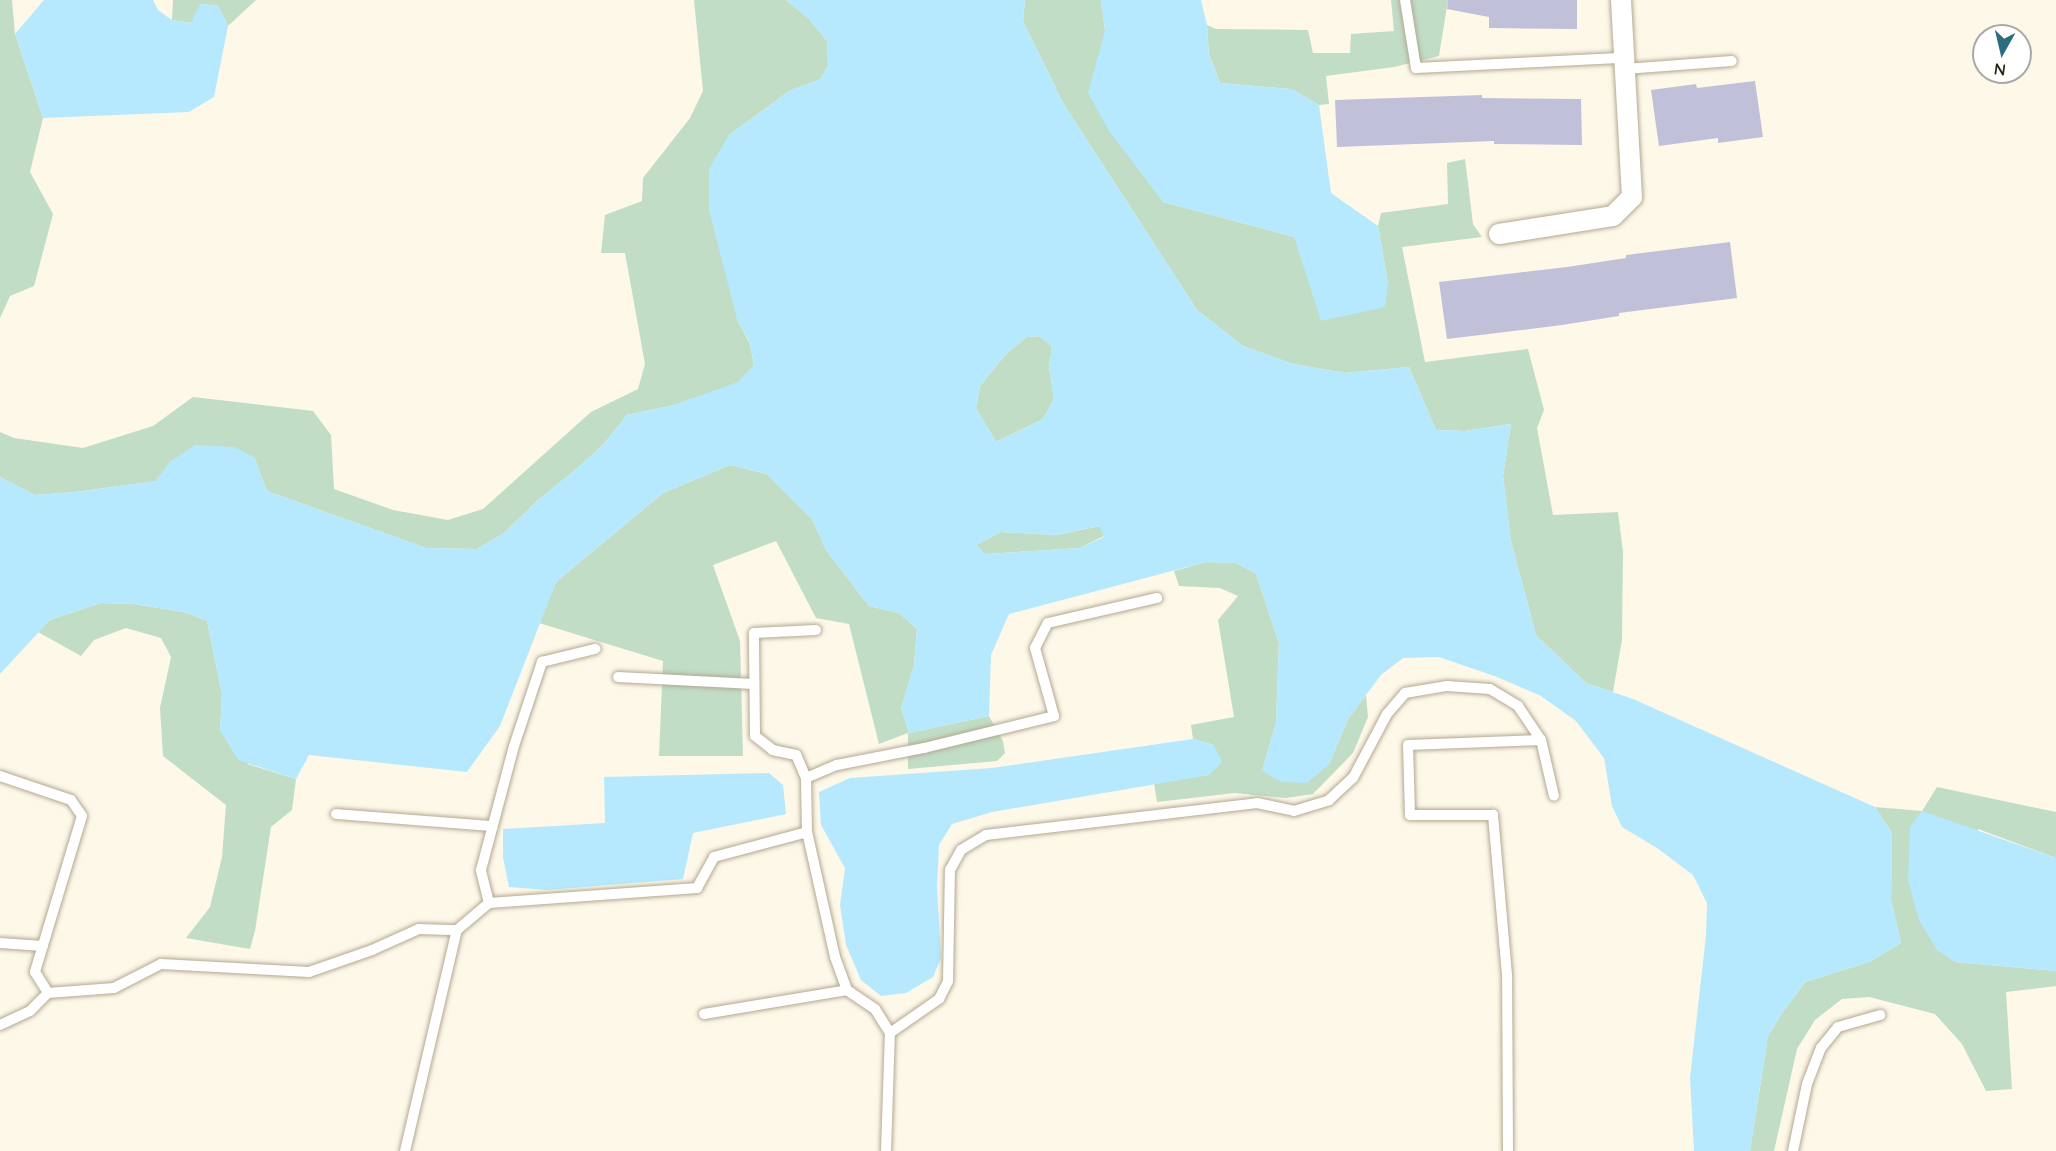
<!DOCTYPE html>
<style>
body{margin:0}
#map{position:relative;width:2056px;height:1151px;overflow:hidden;background:#fef8e9;font-family:Quicksand,sans-serif}
div>[style]{position:absolute}
.green>*{inset:0;background:#c1ddc5}
.water>*{inset:0;background:#b6e9fe}
.building>*{inset:0;background:#c1c0d9}
.roads{filter:drop-shadow(0 0 2px #b2a991) drop-shadow(0 0 2px #b2a991)}
.lane>*{height:10px;margin:-5px;padding:0 5px;transform-origin:5px;border-radius:5px;background:#fff}
.street>*{height:20px;margin:-10px;padding:0 10px;transform-origin:10px;border-radius:10px;background:#fff}
span{translate:-50% -50%;white-space:nowrap;text-align:center;line-height:1.15;-webkit-text-stroke:6px #fff;paint-order:stroke}
.north{position:absolute;left:1972px;top:24px;width:60px;height:60px;box-sizing:border-box;background:#fff;border:2px solid #aaa9a5;border-radius:50%;rotate:188deg;font-size:16px;font-weight:700;line-height:24px;text-align:center;color:#2a271d}
.north::after{content:'';display:block;margin:auto;width:21px;height:27px;background:#2b6c80;clip-path:polygon(50% 0,100% 100%,50% 72%,0 100%)}
</style>
<div id="map">
<div class="green">
<i style="clip-path:polygon(0 0,12px 0,15px 34px,43px 118px,30px 172px,53px 214px,34px 286px,10px 296px,0 318px)"></i>
<i style="clip-path:polygon(173px 0,256px 0,228px 26px,218px 6px,201px 4px,192px 23px,172px 20px)"></i>
<i style="clip-path:polygon(694px 0,786px 0,809px 19px,827px 41px,828px 65px,821px 79px,789px 91px,728px 136px,737px 319px,750px 344px,754px 365px,738px 383px,674px 405px,627px 415px,602px 446px,574px 471px,538px 500px,504px 533px,477px 549px,426px 548px,267px 491px,254px 457px,171px 461px,156px 481px,76px 492px,35px 495px,0 477px,0 432px,14px 438px,83px 448px,153px 426px,193px 397px,313px 411px,331px 435px,334px 489px,393px 510px,448px 520px,483px 509px,591px 412px,638px 389px,645px 364px,625px 253px,601px 253px,605px 215px,642px 201px,643px 178px,690px 118px,703px 91px)"></i>
<i style="clip-path:polygon(1025px 0,1101px 0,1105px 31px,1163px 202px,1294px 237px,1388px 284px,1378px 226px,1381px 213px,1448px 204px,1447px 163px,1465px 159px,1473px 224px,1482px 237px,1402px 247px,1425px 362px,1528px 349px,1544px 410px,1537px 428px,1553px 515px,1618px 512px,1623px 552px,1622px 640px,1613px 692px,1586px 683px,1536px 635px,1511px 541px,1503px 476px,1511px 424px,1465px 431px,1436px 430px,1409px 367px,1345px 373px,1293px 364px,1243px 346px,1197px 310px,1063px 103px,1023px 21px)"></i>
<i style="clip-path:polygon(1391px 0,1448px 0,1439px 56px,1394px 67px,1326px 76px,1329px 104px,1319px 105px,1291px 89px,1220px 83px,1209px 54px,1207px 25px,1216px 29px,1308px 30px,1313px 53px,1350px 53px,1351px 34px,1394px 31px)"></i>
<i style="clip-path:polygon(1039px 336px,1052px 347px,1049px 367px,1054px 399px,1043px 419px,996px 442px,976px 408px,980px 386px,1006px 354px,1027px 337px)"></i>
<i style="clip-path:polygon(730px 465px,767px 474px,812px 519px,826px 550px,869px 606px,899px 613px,917px 629px,914px 666px,901px 708px,909px 733px,989px 716px,1003px 741px,1005px 753px,997px 761px,908px 769px,908px 733px,879px 744px,849px 624px,816px 618px,776px 541px,713px 565px,740px 641px,743px 756px,659px 756px,663px 661px,539px 623px,556px 582px,663px 493px)"></i>
<i style="clip-path:polygon(1100px 526px,1104px 536px,1080px 548px,985px 554px,976px 545px,1001px 532px,1056px 535px)"></i>
<i style="clip-path:polygon(1206px 562px,1236px 563px,1256px 574px,1279px 643px,1276px 723px,1262px 771px,1329px 764px,1348px 719px,1366px 695px,1368px 717px,1353px 753px,1313px 794px,1286px 798px,1235px 793px,1157px 802px,1154px 783px,1209px 775px,1214px 745px,1193px 739px,1191px 725px,1234px 717px,1218px 620px,1238px 596px,1220px 588px,1179px 586px,1174px 571px)"></i>
<i style="clip-path:polygon(101px 603px,133px 604px,184px 612px,207px 621px,222px 694px,220px 730px,248px 764px,296px 779px,292px 810px,271px 827px,255px 931px,250px 949px,186px 938px,210px 907px,222px 857px,226px 805px,163px 756px,160px 708px,171px 657px,161px 638px,126px 628px,94px 640px,81px 656px,38px 632px,50px 620px)"></i>
<i style="clip-path:polygon(1937px 787px,2056px 812px,2056px 858px,1978px 829px,1955px 962px,2056px 971px,2056px 986px,2006px 992px,2012px 1089px,1986px 1091px,1962px 1044px,1935px 1014px,1869px 997px,1842px 999px,1815px 1020px,1797px 1049px,1774px 1151px,1750px 1151px,1768px 1036px,1782px 1013px,1805px 982px,1869px 962px,1901px 943px,1891px 900px,1892px 833px,1875px 807px,1922px 811px)"></i>
</div>
<div class="water">
<i style="clip-path:polygon(44px 0,153px 0,158px 10px,172px 20px,191px 23px,200px 4px,218px 6px,228px 26px,214px 97px,189px 112px,43px 118px,15px 34px)"></i>
<i style="clip-path:polygon(evenodd,786px 0,1025px 0,1023px 21px,1063px 103px,1197px 310px,1243px 346px,1293px 364px,1345px 373px,1409px 367px,1436px 430px,1465px 431px,1511px 424px,1503px 476px,1511px 541px,1536px 635px,1586px 683px,1633px 699px,1875px 807px,1892px 833px,1891px 900px,1901px 943px,1869px 962px,1805px 982px,1782px 1013px,1768px 1036px,1750px 1151px,1694px 1151px,1690px 1078px,1706px 935px,1707px 903px,1693px 875px,1657px 848px,1622px 827px,1612px 806px,1604px 758px,1576px 721px,1541px 696px,1497px 677px,1439px 657px,1403px 658px,1381px 675px,1348px 719px,1329px 764px,1307px 783px,1281px 782px,1262px 771px,1276px 723px,1279px 643px,1256px 574px,1236px 563px,1206px 562px,1009px 614px,991px 655px,989px 716px,909px 733px,901px 708px,914px 666px,917px 629px,899px 613px,869px 606px,826px 550px,812px 519px,767px 474px,730px 465px,663px 493px,556px 582px,500px 726px,467px 772px,309px 755px,296px 779px,238px 760px,220px 730px,222px 694px,207px 621px,184px 612px,133px 604px,101px 603px,50px 620px,0 674px,0 477px,35px 495px,76px 492px,155px 481px,171px 461px,195px 445px,234px 447px,254px 457px,267px 491px,426px 548px,477px 549px,504px 533px,538px 500px,574px 471px,602px 446px,627px 415px,674px 405px,738px 382px,754px 365px,750px 343px,737px 319px,709px 210px,709px 169px,728px 136px,789px 91px,821px 79px,828px 65px,827px 41px,809px 19px,786px 0,1039px 336px,1052px 347px,1049px 367px,1054px 399px,1043px 419px,996px 442px,976px 408px,980px 386px,1006px 354px,1027px 337px,1039px 336px,786px 0,1099px 526px,1104px 537px,1080px 548px,985px 554px,976px 545px,1001px 532px,1056px 535px,1099px 526px)"></i>
<i style="clip-path:polygon(1101px 0,1201px 0,1207px 25px,1209px 54px,1220px 83px,1291px 89px,1319px 105px,1331px 193px,1378px 226px,1388px 284px,1385px 307px,1321px 321px,1294px 237px,1163px 202px,1109px 131px,1088px 93px,1105px 31px)"></i>
<i style="clip-path:polygon(1193px 739px,1214px 745px,1222px 762px,1209px 775px,992px 812px,952px 824px,939px 845px,937px 888px,941px 958px,933px 977px,906px 993px,881px 996px,861px 980px,846px 945px,840px 905px,845px 868px,821px 825px,819px 792px,850px 778px,992px 768px)"></i>
<i style="clip-path:polygon(769px 773px,783px 785px,786px 814px,693px 833px,683px 879px,547px 890px,509px 887px,503px 858px,503px 829px,605px 823px,604px 777px)"></i>
<i style="clip-path:polygon(1922px 811px,2056px 858px,2056px 971px,1955px 962px,1937px 950px,1919px 920px,1908px 880px,1910px 827px)"></i>
</div>
<div class="building">
<i style="clip-path:polygon(1448px 0,1577px 0,1577px 29px,1489px 28px,1489px 17px,1447px 9px)"></i>
<i style="clip-path:polygon(1755px 81px,1763px 137px,1718px 143px,1718px 138px,1659px 146px,1651px 90px,1696px 84px,1697px 88px)"></i>
<i style="clip-path:polygon(1482px 95px,1482px 98px,1581px 99px,1582px 145px,1494px 144px,1494px 141px,1337px 147px,1335px 100px)"></i>
<i style="clip-path:polygon(1730px 242px,1737px 298px,1619px 313px,1619px 316px,1562px 325px,1447px 339px,1439px 282px,1567px 267px,1626px 258px,1626px 255px)"></i>
</div>
<div class="roads">
<div class="lane">
<i style="left:1405px;top:0;width:69px;rotate:80.8deg"></i>
<i style="left:1416px;top:68px;width:208px;rotate:-2.8deg"></i>
<i style="left:1625px;top:69px;width:107px;rotate:-4.3deg"></i>
<i style="left:618px;top:677px;width:136px;rotate:2.9deg"></i>
<i style="left:0;top:776px;width:75px;rotate:18.7deg"></i>
<i style="left:71px;top:800px;width:19px;rotate:55deg"></i>
<i style="left:82px;top:816px;width:163px;rotate:106.8deg"></i>
<i style="left:35px;top:972px;width:25px;rotate:58deg"></i>
<i style="left:806px;top:778px;width:25px;rotate:-113deg"></i>
<i style="left:796px;top:755px;width:24px;rotate:-168deg"></i>
<i style="left:773px;top:750px;width:23px;rotate:-142deg"></i>
<i style="left:755px;top:736px;width:103px;rotate:-90.6deg"></i>
<i style="left:754px;top:633px;width:62px;rotate:-2.8deg"></i>
<i style="left:336px;top:814px;width:157px;rotate:4.4deg"></i>
<i style="left:489px;top:903px;width:34px;rotate:-104deg"></i>
<i style="left:481px;top:870px;width:128px;rotate:-75.1deg"></i>
<i style="left:514px;top:746px;width:89px;rotate:-71.6deg"></i>
<i style="left:542px;top:662px;width:55px;rotate:-13.8deg"></i>
<i style="left:0;top:943px;width:43px;rotate:4deg"></i>
<i style="left:704px;top:1014px;width:145px;rotate:-9.5deg"></i>
<i style="left:0;top:1025px;width:33px;rotate:-25deg"></i>
<i style="left:30px;top:1011px;width:25px;rotate:-45deg"></i>
<i style="left:48px;top:993px;width:66px;rotate:-4.3deg"></i>
<i style="left:114px;top:988px;width:53px;rotate:-27.1deg"></i>
<i style="left:161px;top:964px;width:148px;rotate:3.1deg"></i>
<i style="left:309px;top:972px;width:67px;rotate:-19.2deg"></i>
<i style="left:372px;top:950px;width:51px;rotate:-24.1deg"></i>
<i style="left:419px;top:929px;width:38px;rotate:2deg"></i>
<i style="left:457px;top:930px;width:42px;rotate:-40.2deg"></i>
<i style="left:489px;top:903px;width:209px;rotate:-4.1deg"></i>
<i style="left:697px;top:888px;width:35px;rotate:-61deg"></i>
<i style="left:714px;top:857px;width:96px;rotate:-15deg"></i>
<i style="left:890px;top:1033px;width:60px;rotate:-34.8deg"></i>
<i style="left:939px;top:999px;width:20px;rotate:-63deg"></i>
<i style="left:948px;top:981px;width:111px;rotate:-89deg"></i>
<i style="left:950px;top:870px;width:23px;rotate:-61deg"></i>
<i style="left:961px;top:850px;width:29px;rotate:-31deg"></i>
<i style="left:986px;top:835px;width:273px;rotate:-6.7deg"></i>
<i style="left:1257px;top:803px;width:38px;rotate:12deg"></i>
<i style="left:1294px;top:811px;width:37px;rotate:-17deg"></i>
<i style="left:1329px;top:800px;width:33px;rotate:-43deg"></i>
<i style="left:1353px;top:778px;width:72px;rotate:-62deg"></i>
<i style="left:1387px;top:714px;width:28px;rotate:-49deg"></i>
<i style="left:1405px;top:693px;width:43px;rotate:-9.5deg"></i>
<i style="left:1447px;top:686px;width:43px;rotate:4deg"></i>
<i style="left:1490px;top:689px;width:33px;rotate:31deg"></i>
<i style="left:1518px;top:706px;width:41px;rotate:55.9deg"></i>
<i style="left:1541px;top:740px;width:57px;rotate:76.9deg"></i>
<i style="left:405px;top:1151px;width:227px;rotate:-76.8deg"></i>
<i style="left:886px;top:1151px;width:118px;rotate:-88.1deg"></i>
<i style="left:890px;top:1033px;width:28px;rotate:-122deg"></i>
<i style="left:875px;top:1009px;width:34px;rotate:-146deg"></i>
<i style="left:847px;top:990px;width:35px;rotate:-110deg"></i>
<i style="left:835px;top:957px;width:128px;rotate:-102.6deg"></i>
<i style="left:807px;top:832px;width:54px;rotate:-91.1deg"></i>
<i style="left:806px;top:778px;width:34px;rotate:-23deg"></i>
<i style="left:837px;top:765px;width:89px;rotate:-11.1deg"></i>
<i style="left:924px;top:748px;width:134px;rotate:-13.8deg"></i>
<i style="left:1054px;top:716px;width:71px;rotate:-105.6deg"></i>
<i style="left:1035px;top:648px;width:28px;rotate:-63deg"></i>
<i style="left:1048px;top:623px;width:112px;rotate:-12.9deg"></i>
<i style="left:1508px;top:1151px;width:176px;rotate:-90.3deg"></i>
<i style="left:1507px;top:975px;width:161px;rotate:-95deg"></i>
<i style="left:1493px;top:815px;width:83px;rotate:180deg"></i>
<i style="left:1410px;top:815px;width:70px;rotate:-91.6deg"></i>
<i style="left:1408px;top:745px;width:133px;rotate:-2.2deg"></i>
<i style="left:1793px;top:1151px;width:68px;rotate:-78.2deg"></i>
<i style="left:1807px;top:1084px;width:39px;rotate:-69deg"></i>
<i style="left:1821px;top:1048px;width:27px;rotate:-51deg"></i>
<i style="left:1838px;top:1027px;width:44px;rotate:-15.9deg"></i>
</div>
<div class="street">
<i style="left:1499px;top:234px;width:115px;rotate:-9deg"></i>
<i style="left:1613px;top:216px;width:27px;rotate:-45deg"></i>
<i style="left:1632px;top:197px;width:197px;rotate:-93.2deg"></i>
</div>
</div>
<div class="north">N</div>
</div>
